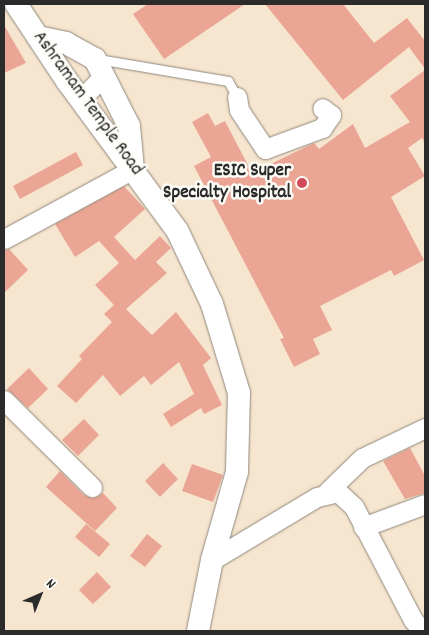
<!DOCTYPE html>
<style>
body{margin:0}
#map{position:relative;width:429px;height:635px;overflow:hidden;background:#f6e5cf;font-family:Dekko,sans-serif}
div>[style]{position:absolute}
.building>*{inset:0;background:#eba594}
.roads{filter:drop-shadow(0 0 1px #90887d) drop-shadow(0 0 1px #90887d)}
.service>*{height:9px;margin:-4.5px;padding:0 4.5px;transform-origin:4.5px;border-radius:4.5px;background:#fff}
.minor>*{height:19px;margin:-9.5px;padding:0 9.5px;transform-origin:9.5px;border-radius:9.5px;background:#fff}
.tertiary>*{height:22px;margin:-11px;padding:0 11px;transform-origin:11px;border-radius:11px;background:#fff}
.dots>*{width:14px;height:14px;translate:-50% -50%;box-sizing:border-box;border:2px solid #fdfcf7;border-radius:50%}
span{translate:-50% -50%;white-space:nowrap;text-align:center;line-height:1.15;-webkit-text-stroke:5px #fdfcf7;paint-order:stroke}
.street-label{font-size:19px;color:#2b2b2b}
.poi-label{font-size:19px;color:#2b2b2b;font-weight:700}
.right{translate:-100% -50%;text-align:right}
.frame{position:absolute;inset:0;border:5px solid #2b2b2b;pointer-events:none}
.north{position:absolute;left:15px;top:570px;width:50px;height:50px;-webkit-text-stroke:4px #fdfcf7;paint-order:stroke;rotate:44deg;font-size:14px;font-weight:700;line-height:20px;text-align:center;color:#2b2b2b}
.north::after{content:'';display:block;margin:auto;width:18px;height:22px;background:#2b2b2b;clip-path:polygon(50% 0,100% 100%,50% 72%,0 100%)}
</style>
<div id="map">
<div class="building">
<i style="clip-path:polygon(148px 4px,245px 4px,164px 59px,133px 14px)"></i>
<i style="clip-path:polygon(265px 4px,343px 4px,374px 43px,407px 18px,425px 41px,425px 69px,409px 47px,343px 100px)"></i>
<i style="clip-path:polygon(4px 25px,26px 63px,4px 73px)"></i>
<i style="clip-path:polygon(425px 70px,425px 143px,422px 138px,408px 148px,425px 176px,391px 197px,424px 260px,394px 276px,391px 270px,320px 306px,332px 330px,313px 339px,320px 354px,294px 367px,280px 339px,284px 338px,194px 166px,211px 157px,192px 122px,208px 113px,215px 126px,225px 121px,252px 173px,314px 143px,319px 149px,353px 124px,365px 148px,410px 122px,390px 96px)"></i>
<i style="clip-path:polygon(76px 152px,83px 165px,20px 199px,13px 186px)"></i>
<i style="clip-path:polygon(124px 186px,145px 209px,114px 237px,135px 260px,160px 236px,171px 248px,156px 262px,167px 273px,126px 309px,152px 335px,176px 312px,211px 358px,203px 365px,222px 405px,204px 414px,201px 408px,171px 427px,163px 414px,194px 394px,179px 362px,151px 385px,144px 376px,120px 396px,103px 375px,76px 403px,57px 386px,82px 359px,79px 356px,112px 322px,104px 314px,114px 305px,95px 285px,119px 263px,99px 241px,75px 257px,55px 224px)"></i>
<i style="clip-path:polygon(9px 249px,28px 270px,4px 293px,4px 250px)"></i>
<i style="clip-path:polygon(29px 368px,48px 389px,28px 408px,7px 389px)"></i>
<i style="clip-path:polygon(84px 419px,99px 435px,78px 456px,62px 440px)"></i>
<i style="clip-path:polygon(410px 448px,425px 476px,425px 493px,405px 499px,383px 461px)"></i>
<i style="clip-path:polygon(163px 463px,178px 479px,160px 497px,145px 481px)"></i>
<i style="clip-path:polygon(192px 464px,223px 475px,213px 502px,182px 491px)"></i>
<i style="clip-path:polygon(60px 471px,84px 495px,94px 498px,103px 493px,117px 508px,95px 531px,46px 487px)"></i>
<i style="clip-path:polygon(86px 524px,110px 544px,99px 557px,75px 537px)"></i>
<i style="clip-path:polygon(147px 534px,162px 546px,145px 567px,130px 556px)"></i>
<i style="clip-path:polygon(97px 572px,111px 587px,93px 604px,79px 590px)"></i>
</div>
<div class="roads">
<div class="service">
<i style="left:98px;top:59px;width:132px;rotate:9.6deg"></i>
<i style="left:228px;top:81px;width:18px;rotate:61deg"></i>
</div>
<div class="minor">
<i style="left:237px;top:97px;width:13px;rotate:81deg"></i>
<i style="left:239px;top:110px;width:47px;rotate:56.3deg"></i>
<i style="left:265px;top:149px;width:61px;rotate:-20.2deg"></i>
<i style="left:322px;top:128px;width:16px;rotate:-55deg"></i>
<i style="left:331px;top:115px;width:11px;rotate:-142deg"></i>
<i style="left:81px;top:99px;width:33px;rotate:-46deg"></i>
<i style="left:4px;top:239px;width:147px;rotate:-28.5deg"></i>
<i style="left:4px;top:400px;width:124px;rotate:44.7deg"></i>
<i style="left:327px;top:492px;width:49px;rotate:-44.2deg"></i>
<i style="left:362px;top:458px;width:70px;rotate:-25.5deg"></i>
<i style="left:363px;top:527px;width:66px;rotate:-20.4deg"></i>
<i style="left:212px;top:560px;width:122px;rotate:-31deg"></i>
<i style="left:317px;top:497px;width:22px;rotate:-13deg"></i>
<i style="left:338px;top:492px;width:22px;rotate:43deg"></i>
<i style="left:354px;top:507px;width:127px;rotate:62.4deg"></i>
<i style="left:413px;top:620px;width:15px;rotate:48deg"></i>
</div>
<div class="tertiary">
<i style="left:16px;top:4px;width:92px;rotate:56.5deg"></i>
<i style="left:67px;top:81px;width:185px;rotate:53.6deg"></i>
<i style="left:177px;top:230px;width:82px;rotate:64.7deg"></i>
<i style="left:212px;top:304px;width:93px;rotate:73.1deg"></i>
<i style="left:239px;top:393px;width:79px;rotate:91.5deg"></i>
<i style="left:237px;top:472px;width:91px;rotate:105.9deg"></i>
<i style="left:212px;top:560px;width:72px;rotate:101.2deg"></i>
<i style="left:38px;top:37px;width:29px;rotate:12deg"></i>
<i style="left:66px;top:43px;width:33px;rotate:29deg"></i>
<i style="left:95px;top:59px;width:75px;rotate:63.1deg"></i>
<i style="left:129px;top:126px;width:43px;rotate:84.7deg"></i>
</div>
</div>
<div class="dots">
<i style="left:302px;top:183px;background:#d1495b"></i>
</div>
<div class="street-label">
<span style="left:87px;top:104px;rotate:54deg">Ashramam Temple Road</span>
</div>
<div class="poi-label">
<span class="right" style="left:291px;top:183px">ESIC Super<br>Specialty Hospital</span>
</div>
<div class="frame"></div>
<div class="north">N</div>
</div>
